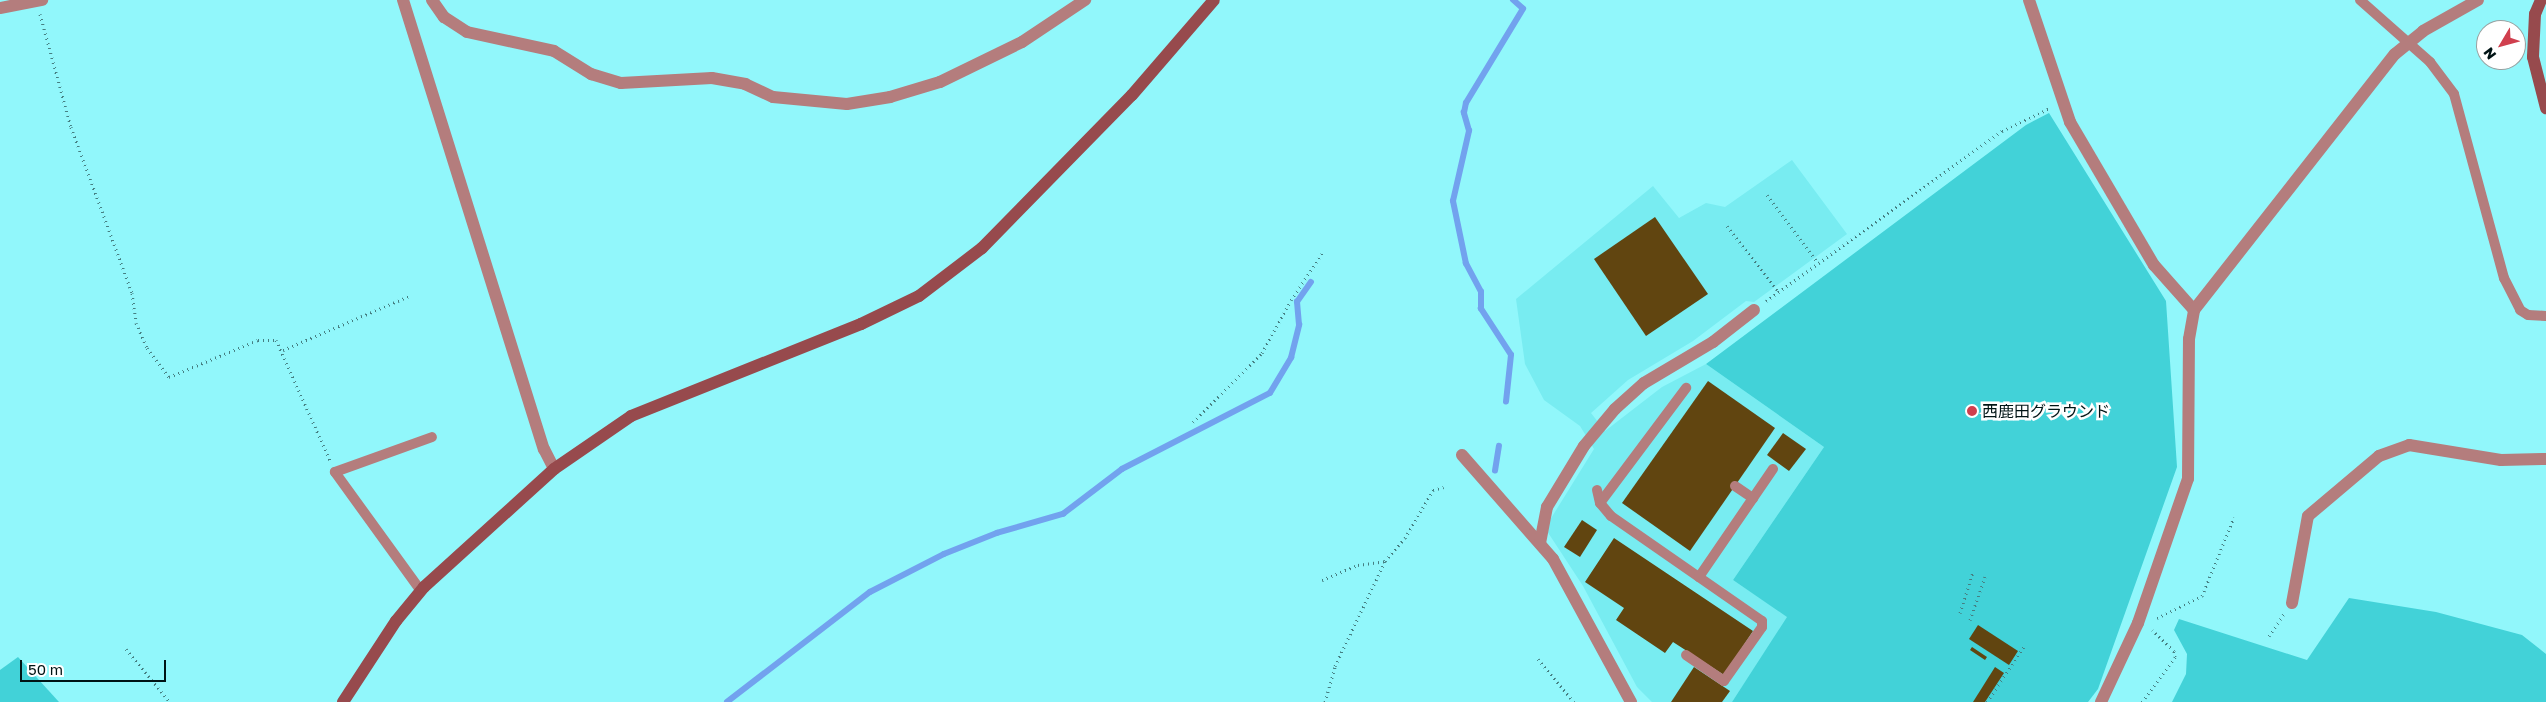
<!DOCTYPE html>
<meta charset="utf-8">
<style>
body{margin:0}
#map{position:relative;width:2546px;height:702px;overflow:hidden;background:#91f7fb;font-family:"Golos Text","Noto Sans JP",sans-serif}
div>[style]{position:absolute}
.built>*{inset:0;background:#78ecf1}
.green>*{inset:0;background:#42d2d8}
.stream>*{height:5.5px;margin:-2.75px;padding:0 2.75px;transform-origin:2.75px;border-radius:2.75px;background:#72a2ee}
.building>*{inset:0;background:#614510}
.path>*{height:3px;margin-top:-1.5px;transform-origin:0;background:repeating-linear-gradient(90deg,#457f82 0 1px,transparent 0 5px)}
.lane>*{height:10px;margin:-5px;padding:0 5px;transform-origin:5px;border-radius:5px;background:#b47d7d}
.street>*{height:12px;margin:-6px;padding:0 6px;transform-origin:6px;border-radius:6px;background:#b47d7d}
.secondary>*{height:12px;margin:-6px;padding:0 6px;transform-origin:6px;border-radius:6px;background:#974a4d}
.dots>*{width:14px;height:14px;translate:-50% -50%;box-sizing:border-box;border:2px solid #fff;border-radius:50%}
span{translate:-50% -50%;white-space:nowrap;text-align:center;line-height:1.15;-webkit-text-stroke:5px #fff;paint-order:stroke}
.poi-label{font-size:16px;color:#001415}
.left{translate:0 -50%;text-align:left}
.north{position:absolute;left:2476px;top:20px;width:50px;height:50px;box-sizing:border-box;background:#fff;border:1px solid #99a1a1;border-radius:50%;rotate:233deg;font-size:14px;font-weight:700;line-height:20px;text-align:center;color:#001415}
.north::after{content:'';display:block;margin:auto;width:18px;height:22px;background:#d03f4e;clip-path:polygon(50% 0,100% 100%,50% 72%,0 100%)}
.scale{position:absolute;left:20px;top:660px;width:146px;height:22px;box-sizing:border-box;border:2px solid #001415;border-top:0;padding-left:6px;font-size:15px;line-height:18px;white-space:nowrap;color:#001415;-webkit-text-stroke:4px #fff;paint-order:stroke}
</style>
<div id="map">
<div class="built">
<i style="clip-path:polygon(1792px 160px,1847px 234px,1754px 302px,1746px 301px,1693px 341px,1628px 380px,1591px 413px,1605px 431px,1662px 387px,1706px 364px,1824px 447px,1733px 580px,1788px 617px,1732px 702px,1652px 702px,1637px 687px,1583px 586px,1545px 528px,1594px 449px,1580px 426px,1544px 400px,1525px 364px,1516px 299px,1653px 186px,1679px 218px,1706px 203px,1725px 207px)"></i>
</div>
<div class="green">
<i style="clip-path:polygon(2049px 113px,2166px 301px,2177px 467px,2098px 689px,2088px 702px,1732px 702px,1787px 617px,1733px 580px,1824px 447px,1706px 364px,2026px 125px)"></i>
<i style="clip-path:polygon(2349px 598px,2436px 612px,2522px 635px,2546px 654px,2546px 702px,2172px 702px,2186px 674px,2187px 654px,2174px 630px,2179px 619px,2307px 660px)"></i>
<i style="clip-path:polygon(18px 657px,59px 702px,0 702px,0 670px)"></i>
</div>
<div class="stream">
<i style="left:1506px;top:402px;width:47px;rotate:-83.9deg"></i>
<i style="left:1511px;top:355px;width:55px;rotate:-123.1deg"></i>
<i style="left:1481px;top:309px;width:17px;rotate:-90deg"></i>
<i style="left:1481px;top:292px;width:32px;rotate:-118deg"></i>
<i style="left:1466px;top:264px;width:64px;rotate:-101.7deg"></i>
<i style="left:1453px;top:201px;width:72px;rotate:-77.1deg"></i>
<i style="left:1469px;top:131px;width:19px;rotate:-106deg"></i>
<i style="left:1464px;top:113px;width:10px;rotate:-79deg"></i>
<i style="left:1466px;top:103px;width:110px;rotate:-58.8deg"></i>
<i style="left:1523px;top:9px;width:13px;rotate:-138deg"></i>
<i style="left:1495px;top:471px;width:25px;rotate:-81deg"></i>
<i style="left:727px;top:702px;width:180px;rotate:-37.6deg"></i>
<i style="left:870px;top:592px;width:83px;rotate:-27.2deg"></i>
<i style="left:944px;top:554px;width:57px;rotate:-21.6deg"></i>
<i style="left:997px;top:533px;width:69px;rotate:-16.1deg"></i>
<i style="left:1063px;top:514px;width:74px;rotate:-37.3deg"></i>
<i style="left:1122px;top:469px;width:166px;rotate:-27.2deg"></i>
<i style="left:1270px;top:393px;width:41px;rotate:-59deg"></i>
<i style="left:1291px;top:358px;width:34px;rotate:-76deg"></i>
<i style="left:1299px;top:325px;width:23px;rotate:-95deg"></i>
<i style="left:1297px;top:302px;width:24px;rotate:-55deg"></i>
</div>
<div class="building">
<i style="clip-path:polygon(1655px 217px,1708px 294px,1646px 336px,1594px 259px)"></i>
<i style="clip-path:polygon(1708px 381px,1775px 428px,1690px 551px,1622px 503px)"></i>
<i style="clip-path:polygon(1783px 433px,1806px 449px,1789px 471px,1767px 455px)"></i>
<i style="clip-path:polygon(1582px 520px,1597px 530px,1580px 557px,1564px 547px)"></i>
<i style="clip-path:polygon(1614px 538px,1753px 631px,1724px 675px,1673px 642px,1665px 653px,1616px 620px,1624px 608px,1585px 582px)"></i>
<i style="clip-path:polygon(1978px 625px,2018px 651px,2009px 665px,1969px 639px)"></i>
<i style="clip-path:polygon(1972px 647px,1987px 657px,1985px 660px,1970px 650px)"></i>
<i style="clip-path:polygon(1694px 667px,1730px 691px,1722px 702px,1671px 702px)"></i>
<i style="clip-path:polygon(1995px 667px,2004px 673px,1985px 702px,1973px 702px)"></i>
</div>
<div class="path">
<i style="left:40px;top:14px;width:117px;rotate:74.7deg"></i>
<i style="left:71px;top:127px;width:177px;rotate:69.8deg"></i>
<i style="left:132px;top:293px;width:30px;rotate:82deg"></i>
<i style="left:136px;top:323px;width:27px;rotate:66deg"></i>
<i style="left:147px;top:348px;width:36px;rotate:53deg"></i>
<i style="left:169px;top:377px;width:96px;rotate:-22.6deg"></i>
<i style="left:258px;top:340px;width:18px"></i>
<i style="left:276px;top:340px;width:132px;rotate:65.8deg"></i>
<i style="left:1767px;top:195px;width:85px;rotate:53.1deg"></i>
<i style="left:1727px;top:226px;width:84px;rotate:51.8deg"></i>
<i style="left:1766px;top:301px;width:291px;rotate:-35.8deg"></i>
<i style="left:2002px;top:131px;width:53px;rotate:-25.6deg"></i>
<i style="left:283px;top:350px;width:137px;rotate:-23.2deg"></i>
<i style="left:1193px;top:422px;width:98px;rotate:-45deg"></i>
<i style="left:1262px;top:353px;width:60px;rotate:-61.3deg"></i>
<i style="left:1291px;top:300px;width:58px;rotate:-56.3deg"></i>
<i style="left:1322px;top:580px;width:39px;rotate:-23deg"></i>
<i style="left:1358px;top:565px;width:27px;rotate:-8deg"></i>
<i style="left:1960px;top:613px;width:43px;rotate:-72.4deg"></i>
<i style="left:2157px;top:618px;width:50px;rotate:-26.1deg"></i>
<i style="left:2202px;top:596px;width:85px;rotate:-67.9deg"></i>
<i style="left:1970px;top:620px;width:46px;rotate:-70.8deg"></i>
<i style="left:2269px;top:636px;width:27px;rotate:-56deg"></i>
<i style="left:126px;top:649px;width:69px;rotate:50.3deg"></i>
<i style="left:1538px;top:659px;width:56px;rotate:50.1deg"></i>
<i style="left:1325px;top:702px;width:37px;rotate:-74deg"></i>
<i style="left:1335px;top:666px;width:116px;rotate:-64.5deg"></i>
<i style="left:1385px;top:561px;width:30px;rotate:-49deg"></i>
<i style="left:1405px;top:538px;width:56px;rotate:-59.7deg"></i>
<i style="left:1433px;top:490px;width:11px;rotate:-15deg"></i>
<i style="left:1987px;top:702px;width:69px;rotate:-56.3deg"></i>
<i style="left:2142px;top:702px;width:56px;rotate:-53.7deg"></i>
<i style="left:2175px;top:657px;width:6px;rotate:-99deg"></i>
<i style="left:2174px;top:651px;width:30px;rotate:-136deg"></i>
</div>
<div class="lane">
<i style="left:2360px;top:0;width:94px;rotate:41.5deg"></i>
<i style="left:2430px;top:62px;width:40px;rotate:53deg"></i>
<i style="left:2454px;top:94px;width:191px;rotate:74.8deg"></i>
<i style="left:2504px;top:278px;width:36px;rotate:63deg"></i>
<i style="left:2520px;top:310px;width:9px;rotate:32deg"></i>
<i style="left:2528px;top:315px;width:18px;rotate:3deg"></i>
<i style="left:1735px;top:486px;width:22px;rotate:34deg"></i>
<i style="left:1597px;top:490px;width:13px;rotate:77deg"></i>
<i style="left:1600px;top:503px;width:17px;rotate:50deg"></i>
<i style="left:1611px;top:516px;width:184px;rotate:34.8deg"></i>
<i style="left:1762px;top:621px;width:6px;rotate:90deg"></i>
<i style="left:1762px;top:627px;width:66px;rotate:125.1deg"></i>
<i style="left:1724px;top:681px;width:46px;rotate:-145.6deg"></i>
<i style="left:1600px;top:503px;width:144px;rotate:-53.2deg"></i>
<i style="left:1699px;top:577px;width:131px;rotate:-55.6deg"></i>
<i style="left:421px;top:591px;width:147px;rotate:-125.9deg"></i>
<i style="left:335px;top:472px;width:103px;rotate:-19.8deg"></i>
</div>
<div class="street">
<i style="left:403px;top:0;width:471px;rotate:72.6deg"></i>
<i style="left:544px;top:449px;width:22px;rotate:63deg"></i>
<i style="left:432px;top:0;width:21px;rotate:55deg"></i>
<i style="left:444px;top:17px;width:27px;rotate:33deg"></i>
<i style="left:467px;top:32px;width:89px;rotate:12.3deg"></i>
<i style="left:554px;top:51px;width:44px;rotate:31.9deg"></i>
<i style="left:591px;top:74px;width:31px;rotate:17deg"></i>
<i style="left:621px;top:83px;width:91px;rotate:-3.1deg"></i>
<i style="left:712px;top:78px;width:34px;rotate:10deg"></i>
<i style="left:745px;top:84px;width:31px;rotate:25deg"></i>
<i style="left:773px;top:97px;width:74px;rotate:5.4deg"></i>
<i style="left:847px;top:104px;width:44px;rotate:-9.2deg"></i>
<i style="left:890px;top:97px;width:52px;rotate:-16.7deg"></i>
<i style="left:940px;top:82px;width:91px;rotate:-26deg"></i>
<i style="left:1022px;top:42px;width:76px;rotate:-33.7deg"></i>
<i style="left:2029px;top:0;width:129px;rotate:71.4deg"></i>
<i style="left:2070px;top:122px;width:166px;rotate:59.6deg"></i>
<i style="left:2154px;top:265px;width:60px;rotate:48.4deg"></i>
<i style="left:0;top:8px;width:43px;rotate:-10.8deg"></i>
<i style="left:1462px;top:455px;width:138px;rotate:48.8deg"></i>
<i style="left:1553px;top:559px;width:163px;rotate:61.4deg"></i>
<i style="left:1540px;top:543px;width:37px;rotate:-79deg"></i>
<i style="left:1547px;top:507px;width:71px;rotate:-58.8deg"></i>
<i style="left:1584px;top:446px;width:48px;rotate:-50deg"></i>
<i style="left:1615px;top:409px;width:39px;rotate:-42deg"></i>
<i style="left:1644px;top:383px;width:80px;rotate:-30.7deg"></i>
<i style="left:1713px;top:342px;width:52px;rotate:-38deg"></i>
<i style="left:2292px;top:603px;width:88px;rotate:-79.6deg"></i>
<i style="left:2308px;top:516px;width:93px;rotate:-40.2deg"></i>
<i style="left:2379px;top:456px;width:32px;rotate:-20deg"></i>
<i style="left:2409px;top:445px;width:93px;rotate:9.3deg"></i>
<i style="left:2501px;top:460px;width:45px;rotate:-1.3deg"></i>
<i style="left:2101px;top:702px;width:87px;rotate:-64.9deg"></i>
<i style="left:2138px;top:623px;width:152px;rotate:-70.9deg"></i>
<i style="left:2188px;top:479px;width:140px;rotate:-89.6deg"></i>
<i style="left:2189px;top:339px;width:29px;rotate:-80deg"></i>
<i style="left:2194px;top:310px;width:325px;rotate:-51.9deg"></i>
<i style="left:2395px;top:54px;width:36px;rotate:-39deg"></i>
<i style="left:2423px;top:31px;width:63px;rotate:-29.4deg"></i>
</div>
<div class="secondary">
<i style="left:2541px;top:0;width:15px;rotate:113deg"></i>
<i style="left:2535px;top:14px;width:43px;rotate:92.7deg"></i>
<i style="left:2533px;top:57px;width:53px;rotate:75.7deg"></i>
<i style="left:343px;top:702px;width:97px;rotate:-56.8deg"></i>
<i style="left:396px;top:621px;width:44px;rotate:-50.5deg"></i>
<i style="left:424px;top:587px;width:176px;rotate:-42.2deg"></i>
<i style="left:554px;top:469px;width:93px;rotate:-34.5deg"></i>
<i style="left:631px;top:416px;width:248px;rotate:-21.8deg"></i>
<i style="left:861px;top:324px;width:64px;rotate:-25.8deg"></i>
<i style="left:919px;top:296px;width:79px;rotate:-37.3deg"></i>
<i style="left:982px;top:248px;width:214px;rotate:-45.6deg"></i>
<i style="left:1132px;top:95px;width:125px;rotate:-49.2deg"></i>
</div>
<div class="dots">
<i style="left:1972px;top:411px;background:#d03f4e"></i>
</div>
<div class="poi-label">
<span class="left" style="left:1982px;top:411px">西鹿田グラウンド</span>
</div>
<div class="north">N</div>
<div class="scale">50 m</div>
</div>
